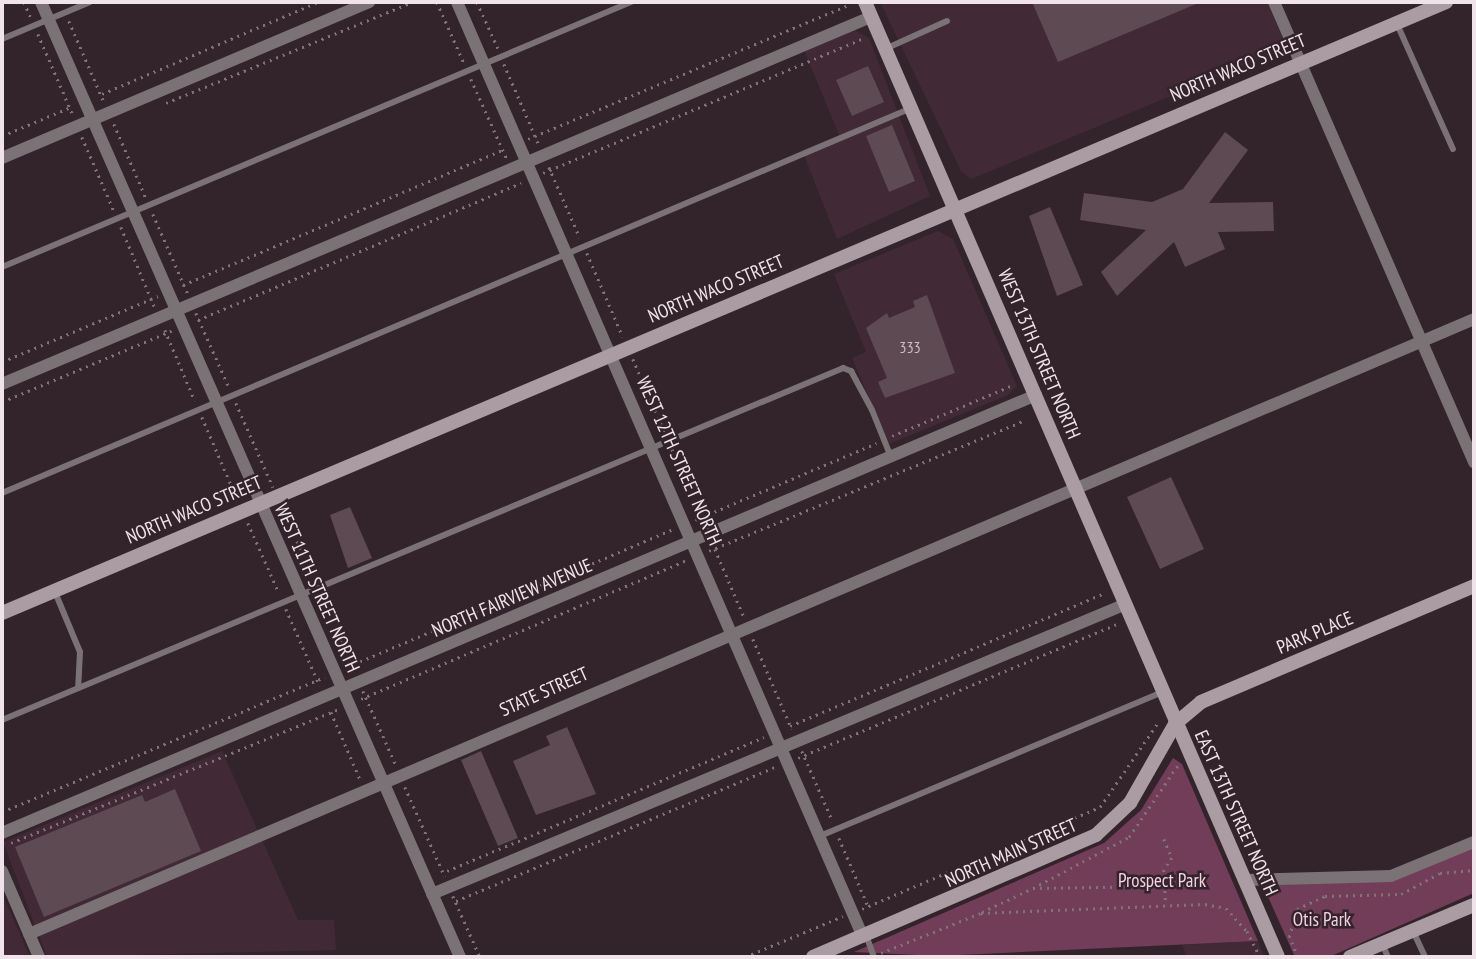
<!DOCTYPE html>
<style>
body{margin:0}
#map{position:relative;width:1476px;height:959px;overflow:hidden;background:#33232b;font-family:"PT Sans Narrow",sans-serif}
div>[style]{position:absolute}
.built>*{inset:0;background:#412a35}
.green>*{inset:0;background:#723d58}
.building>*{inset:0;background:#5d4a53}
.path>*{height:2.5px;margin-top:-1.25px;transform-origin:0;background:repeating-linear-gradient(90deg,#81737a 0 2px,transparent 0 7px)}
.lane>*{height:6px;margin:-3px;padding:0 3px;transform-origin:3px;border-radius:3px;background:#7b7276}
.street>*{height:12px;margin:-6px;padding:0 6px;transform-origin:6px;border-radius:6px;background:#7b7276}
.secondary>*{height:14px;margin:-7px;padding:0 7px;transform-origin:7px;border-radius:7px;background:#ab9ca3}
span{translate:-50% -50%;white-space:nowrap;text-align:center;line-height:1.15;-webkit-text-stroke:5px #33232b;paint-order:stroke}
.number-label{font-size:16px;color:#cbbec4}
.number-label span{-webkit-text-stroke-width:0}
.street-label{font-size:19px;color:#f0e4ea}
.park-label{font-size:19px;color:#f4d0e1}
.frame{position:absolute;inset:0;border:4px solid #f0e4ea;pointer-events:none}
</style>
<div id="map">
<div class="built">
<i style="clip-path:polygon(880px 2px,1267px 2px,1287px 48px,971px 179px,961px 171px)"></i>
<i style="clip-path:polygon(853px 29px,869px 38px,930px 196px,837px 239px,802px 150px,839px 135px,804px 50px)"></i>
<i style="clip-path:polygon(938px 231px,953px 239px,1017px 386px,1008px 395px,889px 444px,852px 358px,866px 352px,834px 274px)"></i>
<i style="clip-path:polygon(222px 751px,298px 920px,334px 920px,336px 950px,47px 957px,3px 842px)"></i>
<i style="clip-path:polygon(2px 893px,30px 957px,2px 957px)"></i>
<i style="clip-path:polygon(1258px 941px,1264px 957px,1187px 957px,1182px 945px)"></i>
</div>
<div class="green">
<i style="clip-path:polygon(1173px 758px,1182px 764px,1258px 941px,938px 956px,854px 952px,1104px 843px,1141px 810px)"></i>
<i style="clip-path:polygon(1474px 846px,1474px 893px,1329px 957px,1295px 957px,1265px 890px,1273px 885px,1394px 879px)"></i>
</div>
<div class="building">
<i style="clip-path:polygon(1032px 2px,1201px 2px,1058px 62px)"></i>
<i style="clip-path:polygon(868px 66px,884px 102px,852px 116px,836px 80px)"></i>
<i style="clip-path:polygon(892px 125px,915px 181px,889px 192px,866px 136px)"></i>
<i style="clip-path:polygon(1225px 132px,1248px 150px,1209px 203px,1273px 202px,1274px 231px,1218px 232px,1225px 249px,1185px 267px,1174px 242px,1117px 296px,1101px 272px,1146px 230px,1080px 220px,1084px 193px,1152px 202px,1183px 189px)"></i>
<i style="clip-path:polygon(1050px 207px,1083px 285px,1057px 296px,1029px 216px)"></i>
<i style="clip-path:polygon(927px 295px,955px 373px,885px 398px,878px 382px,887px 378px,866px 328px,887px 313px,889px 318px,915px 307px,913px 301px)"></i>
<i style="clip-path:polygon(1171px 477px,1204px 549px,1160px 569px,1127px 497px)"></i>
<i style="clip-path:polygon(350px 507px,372px 558px,348px 568px,330px 515px)"></i>
<i style="clip-path:polygon(567px 727px,596px 794px,536px 815px,513px 761px,550px 745px,546px 736px)"></i>
<i style="clip-path:polygon(481px 751px,518px 838px,498px 846px,461px 760px)"></i>
<i style="clip-path:polygon(175px 789px,201px 851px,44px 917px,15px 847px,142px 795px,145px 802px)"></i>
</div>
<div class="path">
<i style="left:24px;top:2px;width:17px;rotate:66deg"></i>
<i style="left:437px;top:2px;width:67px;rotate:66.1deg"></i>
<i style="left:477px;top:2px;width:51px;rotate:65.5deg"></i>
<i style="left:69px;top:21px;width:88px;rotate:66.6deg"></i>
<i style="left:38px;top:34px;width:88px;rotate:66.6deg"></i>
<i style="left:504px;top:64px;width:88px;rotate:66.6deg"></i>
<i style="left:471px;top:79px;width:88px;rotate:65.8deg"></i>
<i style="left:102px;top:94px;width:235px;rotate:-23.1deg"></i>
<i style="left:166px;top:103px;width:266px;rotate:-22.3deg"></i>
<i style="left:114px;top:124px;width:81px;rotate:66.6deg"></i>
<i style="left:2px;top:136px;width:75px;rotate:-22.8deg"></i>
<i style="left:82px;top:137px;width:81px;rotate:66.6deg"></i>
<i style="left:528px;top:139px;width:347px;rotate:-22.7deg"></i>
<i style="left:549px;top:167px;width:77px;rotate:66.4deg"></i>
<i style="left:543px;top:173px;width:346px;rotate:-22.8deg"></i>
<i style="left:153px;top:214px;width:87px;rotate:66.4deg"></i>
<i style="left:121px;top:227px;width:88px;rotate:67.2deg"></i>
<i style="left:587px;top:253px;width:91px;rotate:66.8deg"></i>
<i style="left:183px;top:285px;width:347px;rotate:-22.9deg"></i>
<i style="left:196px;top:313px;width:81px;rotate:66deg"></i>
<i style="left:198px;top:320px;width:351px;rotate:-23deg"></i>
<i style="left:165px;top:330px;width:77px;rotate:67.1deg"></i>
<i style="left:633px;top:359px;width:81px;rotate:66.6deg"></i>
<i style="left:2px;top:362px;width:169px;rotate:-22.9deg"></i>
<i style="left:2px;top:402px;width:186px;rotate:-22.8deg"></i>
<i style="left:236px;top:403px;width:92px;rotate:66.2deg"></i>
<i style="left:202px;top:417px;width:91px;rotate:66.8deg"></i>
<i style="left:892px;top:436px;width:129px;rotate:-22.8deg"></i>
<i style="left:672px;top:449px;width:81px;rotate:66.6deg"></i>
<i style="left:283px;top:509px;width:77px;rotate:66.1deg"></i>
<i style="left:695px;top:520px;width:197px;rotate:-23deg"></i>
<i style="left:248px;top:523px;width:77px;rotate:66.1deg"></i>
<i style="left:715px;top:549px;width:74px;rotate:66.9deg"></i>
<i style="left:709px;top:551px;width:343px;rotate:-22.5deg"></i>
<i style="left:321px;top:595px;width:84px;rotate:66.2deg"></i>
<i style="left:286px;top:609px;width:84px;rotate:66.2deg"></i>
<i style="left:753px;top:639px;width:98px;rotate:66.6deg"></i>
<i style="left:347px;top:667px;width:354px;rotate:-22.9deg"></i>
<i style="left:363px;top:691px;width:81px;rotate:66deg"></i>
<i style="left:361px;top:699px;width:354px;rotate:-23.1deg"></i>
<i style="left:331px;top:712px;width:73px;rotate:66.6deg"></i>
<i style="left:790px;top:726px;width:340px;rotate:-22.9deg"></i>
<i style="left:802px;top:751px;width:77px;rotate:66.4deg"></i>
<i style="left:798px;top:758px;width:345px;rotate:-22.8deg"></i>
<i style="left:405px;top:787px;width:98px;rotate:66deg"></i>
<i style="left:2px;top:812px;width:350px;rotate:-22.7deg"></i>
<i style="left:839px;top:838px;width:74px;rotate:66.9deg"></i>
<i style="left:1164px;top:839px;width:21px;rotate:67deg"></i>
<i style="left:1172px;top:858px;width:14px;rotate:124deg"></i>
<i style="left:1164px;top:870px;width:35px;rotate:87deg"></i>
<i style="left:11px;top:843px;width:354px;rotate:-22.2deg"></i>
<i style="left:447px;top:871px;width:344px;rotate:-22.9deg"></i>
<i style="left:1033px;top:888px;width:109px;rotate:-28deg"></i>
<i style="left:1129px;top:837px;width:87px;rotate:-55.8deg"></i>
<i style="left:453px;top:896px;width:67px;rotate:66.1deg"></i>
<i style="left:456px;top:901px;width:346px;rotate:-22.8deg"></i>
<i style="left:862px;top:909px;width:259px;rotate:-23.2deg"></i>
<i style="left:1100px;top:807px;width:104px;rotate:-55.5deg"></i>
<i style="left:982px;top:912px;width:56px;rotate:-25.2deg"></i>
<i style="left:1033px;top:888px;width:132px;rotate:-0.9deg"></i>
<i style="left:881px;top:953px;width:108px;rotate:-21.8deg"></i>
<i style="left:981px;top:913px;width:224px;rotate:-2.3deg"></i>
<i style="left:1205px;top:904px;width:21px;rotate:11deg"></i>
<i style="left:1226px;top:908px;width:31px;rotate:48deg"></i>
<i style="left:1247px;top:931px;width:29px;rotate:63deg"></i>
<i style="left:349px;top:957px;width:91px"></i>
<i style="left:745px;top:957px;width:106px;rotate:-22.7deg"></i>
<i style="left:1298px;top:957px;width:22px;rotate:-114deg"></i>
<i style="left:1289px;top:937px;width:29px;rotate:-74deg"></i>
<i style="left:1297px;top:909px;width:31px;rotate:-25deg"></i>
<i style="left:1325px;top:896px;width:76px;rotate:-1.5deg"></i>
<i style="left:1401px;top:894px;width:44px;rotate:-28.3deg"></i>
<i style="left:1440px;top:873px;width:34px;rotate:-5deg"></i>
</div>
<div class="lane">
<i style="left:1397px;top:24px;width:137px;rotate:65.9deg"></i>
<i style="left:2px;top:39px;width:95px;rotate:-22.8deg"></i>
<i style="left:885px;top:49px;width:68px;rotate:-24.3deg"></i>
<i style="left:2px;top:267px;width:683px;rotate:-22.85deg"></i>
<i style="left:2px;top:493px;width:987px;rotate:-22.95deg"></i>
<i style="left:55px;top:592px;width:65px;rotate:67.4deg"></i>
<i style="left:80px;top:652px;width:36px;rotate:93deg"></i>
<i style="left:2px;top:720px;width:912px;rotate:-22.71deg"></i>
<i style="left:843px;top:368px;width:9px;rotate:21deg"></i>
<i style="left:851px;top:371px;width:44px;rotate:61.7deg"></i>
<i style="left:872px;top:410px;width:51px;rotate:68deg"></i>
<i style="left:820px;top:836px;width:371px;rotate:-22.8deg"></i>
<i style="left:1413px;top:931px;width:29px;rotate:65deg"></i>
<i style="left:866px;top:935px;width:23px;rotate:70deg"></i>
<i style="left:1382px;top:944px;width:14px;rotate:65deg"></i>
</div>
<div class="street">
<i style="left:41px;top:2px;width:1043px;rotate:66.31deg"></i>
<i style="left:457px;top:2px;width:1019px;rotate:66.53deg"></i>
<i style="left:1274px;top:2px;width:502px;rotate:66.5deg"></i>
<i style="left:2px;top:158px;width:399px;rotate:-23deg"></i>
<i style="left:2px;top:384px;width:943px;rotate:-22.9deg"></i>
<i style="left:2px;top:833px;width:1123px;rotate:-22.96deg"></i>
<i style="left:2px;top:871px;width:94px;rotate:66.7deg"></i>
<i style="left:1245px;top:880px;width:146px;rotate:-1.6deg"></i>
<i style="left:1391px;top:876px;width:90px;rotate:-22.3deg"></i>
<i style="left:432px;top:894px;width:752px;rotate:-22.68deg"></i>
<i style="left:29px;top:934px;width:1570px;rotate:-23.05deg"></i>
</div>
<div class="secondary">
<i style="left:865px;top:2px;width:1040px;rotate:66.61deg"></i>
<i style="left:2px;top:613px;width:1568px;rotate:-22.93deg"></i>
<i style="left:813px;top:957px;width:308px;rotate:-23.3deg"></i>
<i style="left:1096px;top:835px;width:47px;rotate:-43.3deg"></i>
<i style="left:1130px;top:803px;width:91px;rotate:-60.3deg"></i>
<i style="left:1175px;top:724px;width:34px;rotate:-40deg"></i>
<i style="left:1201px;top:702px;width:297px;rotate:-23deg"></i>
<i style="left:1350px;top:957px;width:134px;rotate:-22.8deg"></i>
</div>
<div class="number-label">
<span style="left:910px;top:347px">333</span>
</div>
<div class="street-label">
<span style="left:1238px;top:68px;rotate:-23deg">NORTH WACO STREET</span>
<span style="left:716px;top:289px;rotate:-23deg">NORTH WACO STREET</span>
<span style="left:1039px;top:354px;rotate:67deg">WEST 13TH STREET NORTH</span>
<span style="left:679px;top:461px;rotate:66deg">WEST 12TH STREET NORTH</span>
<span style="left:194px;top:510px;rotate:-23deg">NORTH WACO STREET</span>
<span style="left:317px;top:588px;rotate:66deg">WEST 11TH STREET NORTH</span>
<span style="left:512px;top:598px;rotate:-23deg">NORTH FAIRVIEW AVENUE</span>
<span style="left:1315px;top:633px;rotate:-23deg">PARK PLACE</span>
<span style="left:544px;top:692px;rotate:-24deg">STATE STREET</span>
<span style="left:1236px;top:813px;rotate:66deg">EAST 13TH STREET NORTH</span>
<span style="left:1011px;top:853px;rotate:-24deg">NORTH MAIN STREET</span>
</div>
<div class="park-label">
<span style="left:1162px;top:881px">Prospect Park</span>
<span style="left:1322px;top:920px">Otis Park</span>
</div>
<div class="frame"></div>
</div>
